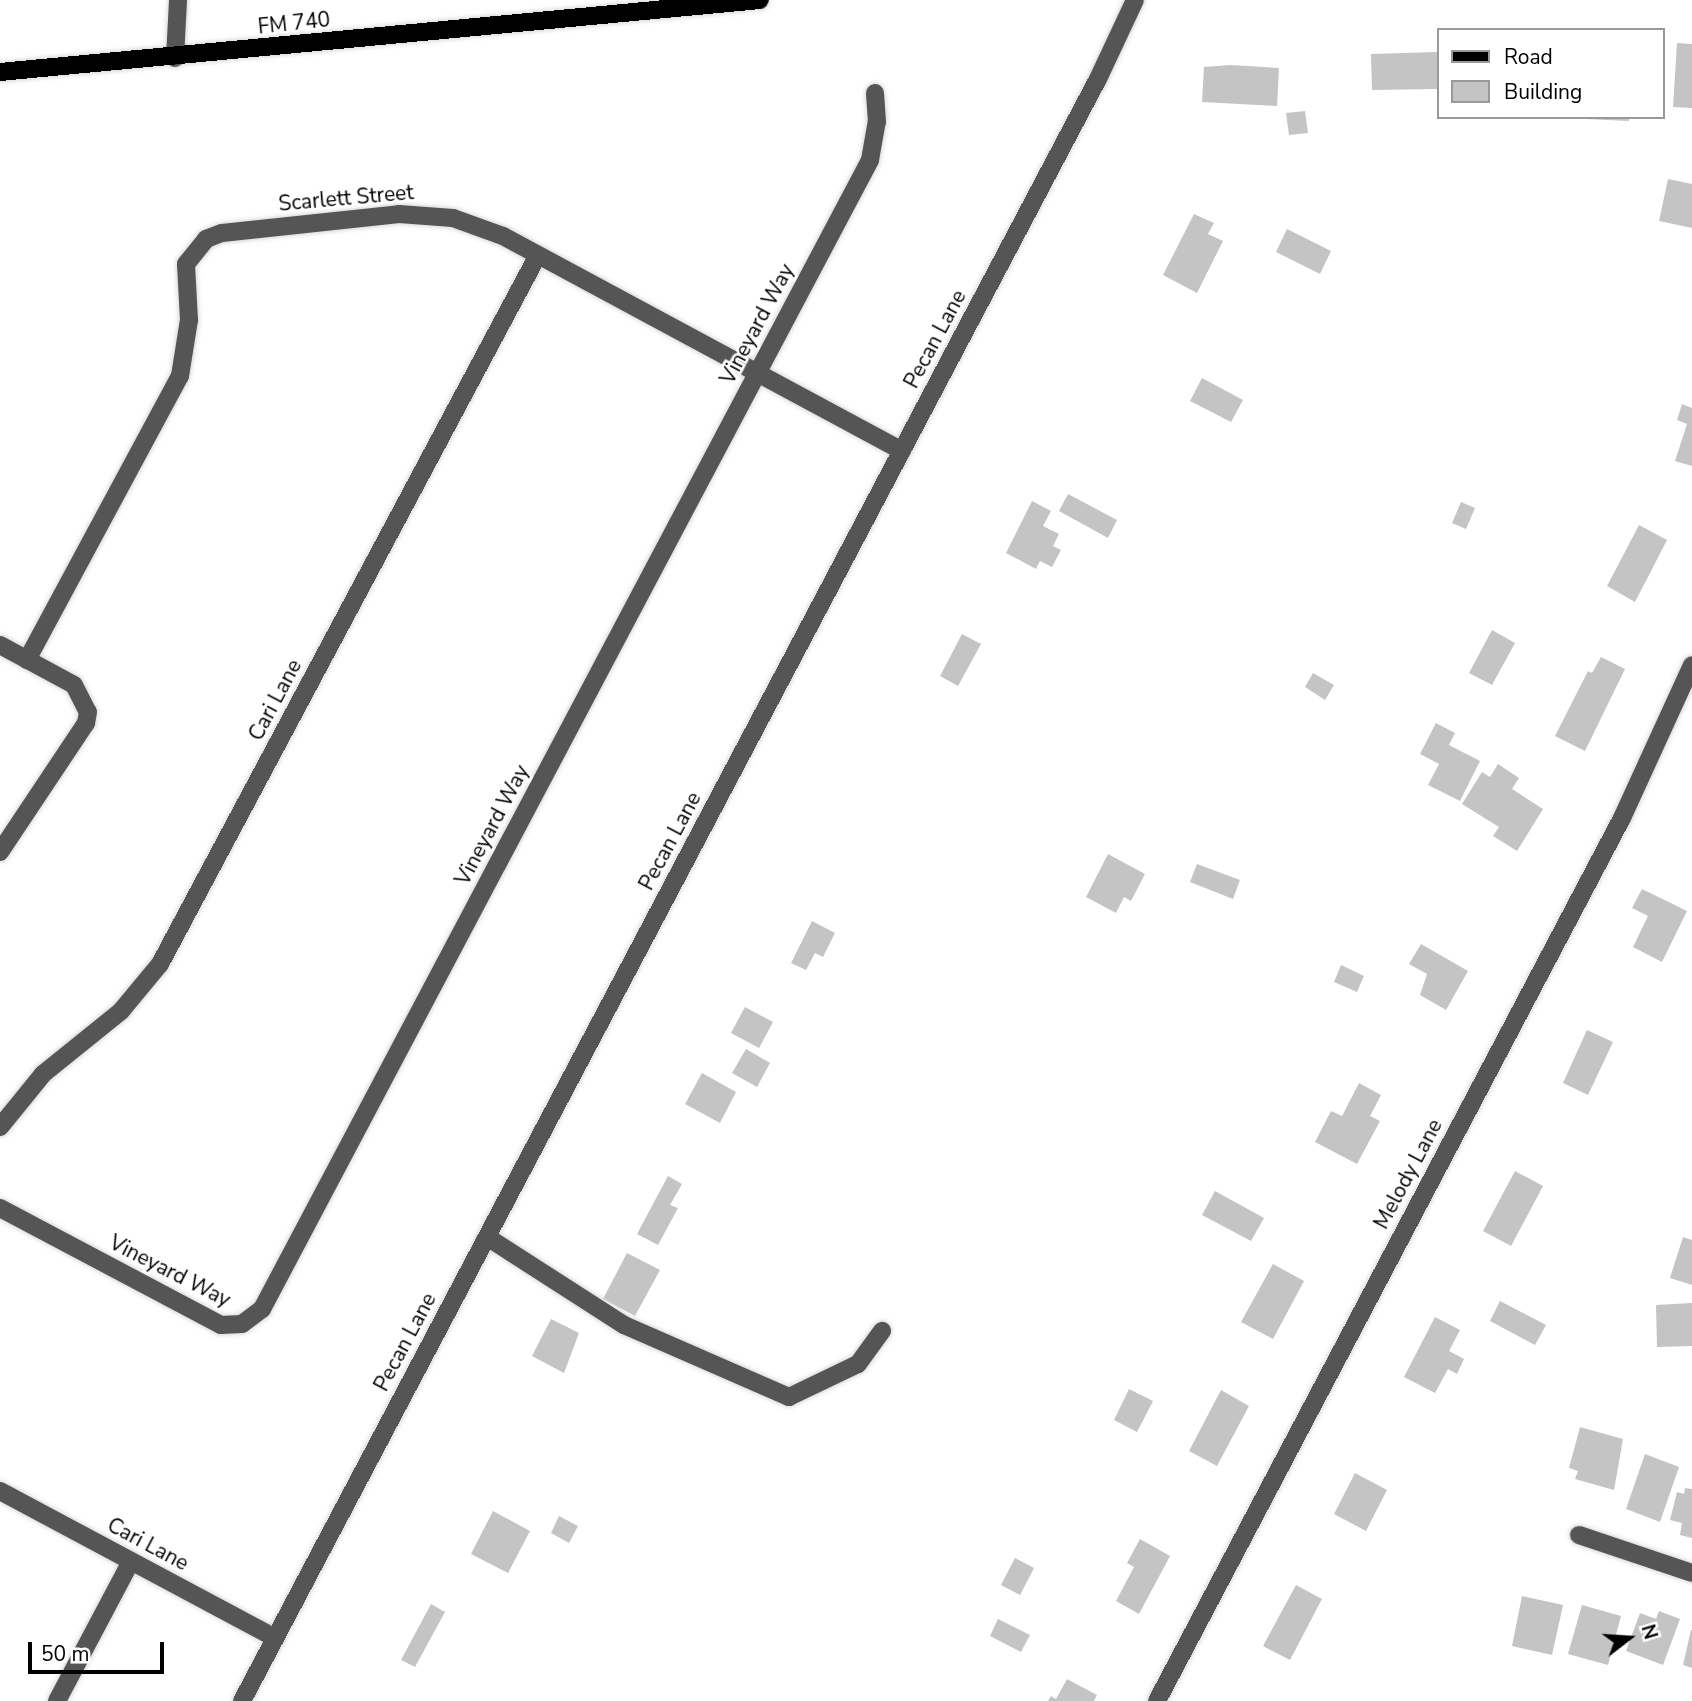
<!DOCTYPE html>
<style>
body{margin:0}
#map{position:relative;width:1692px;height:1701px;overflow:hidden;background:#fff;font-family:"Nunito Sans",sans-serif}
div>[style]{position:absolute}
.building>*{inset:0;background:#c4c4c4}
.roads{filter:drop-shadow(0 0 2px #dbdbdb) drop-shadow(0 0 2px #dbdbdb)}
.minor>*{height:18px;margin:-9px;padding:0 9px;transform-origin:9px;border-radius:9px;background:#555}
.major>*{height:18px;margin:-9px;padding:0 9px;transform-origin:9px;border-radius:9px;background:#000}
span{translate:-50% -50%;white-space:nowrap;text-align:center;line-height:1.15;-webkit-text-stroke:5px #fff;paint-order:stroke}
.street-label{font-size:21px;color:#000}
.legend{position:absolute;left:1437px;top:28px;width:228px;height:91px;box-sizing:border-box;background:#fff;border:2px solid #999;margin:0;padding:9px 12px;list-style:none;font-size:21px;color:#000}
.legend li{display:flex;align-items:center;gap:14px;height:35px}
.legend b{width:35px;border:2px solid #999}
.north{position:absolute;left:1594px;top:1603px;width:70px;height:70px;-webkit-text-stroke:5px #fff;paint-order:stroke;rotate:73deg;font-size:19px;font-weight:700;line-height:28px;text-align:center;color:#000}
.north::after{content:'';display:block;margin:auto;width:24px;height:32px;background:#000;clip-path:polygon(50% 0,100% 100%,50% 72%,0 100%)}
.scale{position:absolute;left:28px;top:1642px;width:136px;height:32px;box-sizing:border-box;border:4px solid #000;border-top:0;padding-left:9px;font-size:21px;line-height:24px;white-space:nowrap;color:#000;-webkit-text-stroke:5px #fff;paint-order:stroke}
</style>
<div id="map">
<div class="building">
<i style="clip-path:polygon(1677px 43px,1692px 44px,1692px 108px,1673px 107px)"></i>
<i style="clip-path:polygon(1438px 52px,1438px 89px,1372px 90px,1371px 54px)"></i>
<i style="clip-path:polygon(1230px 65px,1279px 68px,1277px 106px,1202px 102px,1204px 67px)"></i>
<i style="clip-path:polygon(1305px 111px,1308px 133px,1289px 135px,1286px 113px)"></i>
<i style="clip-path:polygon(1586px 117px,1629px 117px,1629px 121px,1586px 119px)"></i>
<i style="clip-path:polygon(1668px 179px,1692px 184px,1692px 228px,1659px 221px)"></i>
<i style="clip-path:polygon(1194px 214px,1214px 223px,1208px 234px,1223px 241px,1197px 293px,1163px 275px)"></i>
<i style="clip-path:polygon(1287px 229px,1331px 251px,1320px 274px,1276px 252px)"></i>
<i style="clip-path:polygon(1202px 378px,1243px 400px,1231px 422px,1190px 401px)"></i>
<i style="clip-path:polygon(1682px 404px,1692px 408px,1692px 466px,1675px 461px,1687px 424px,1677px 420px)"></i>
<i style="clip-path:polygon(1068px 494px,1117px 520px,1108px 538px,1059px 511px)"></i>
<i style="clip-path:polygon(1032px 501px,1051px 511px,1043px 526px,1059px 534px,1053px 546px,1061px 550px,1052px 567px,1040px 561px,1036px 569px,1006px 553px)"></i>
<i style="clip-path:polygon(1461px 502px,1475px 508px,1466px 529px,1452px 523px)"></i>
<i style="clip-path:polygon(1639px 525px,1667px 540px,1635px 602px,1607px 586px)"></i>
<i style="clip-path:polygon(1492px 630px,1515px 643px,1492px 685px,1469px 673px)"></i>
<i style="clip-path:polygon(962px 634px,981px 644px,958px 686px,940px 676px)"></i>
<i style="clip-path:polygon(1601px 657px,1625px 669px,1585px 751px,1555px 736px,1588px 671px,1592px 673px)"></i>
<i style="clip-path:polygon(1313px 673px,1334px 685px,1325px 700px,1305px 687px)"></i>
<i style="clip-path:polygon(1436px 723px,1455px 733px,1449px 745px,1480px 761px,1460px 801px,1428px 785px,1439px 764px,1420px 754px)"></i>
<i style="clip-path:polygon(1498px 764px,1519px 778px,1512px 789px,1543px 809px,1517px 851px,1493px 836px,1499px 827px,1462px 804px,1482px 772px,1490px 777px)"></i>
<i style="clip-path:polygon(1108px 854px,1145px 874px,1131px 901px,1124px 897px,1116px 913px,1086px 897px)"></i>
<i style="clip-path:polygon(1197px 864px,1240px 880px,1233px 899px,1190px 882px)"></i>
<i style="clip-path:polygon(1642px 889px,1687px 911px,1662px 962px,1633px 947px,1648px 916px,1632px 908px)"></i>
<i style="clip-path:polygon(812px 921px,835px 933px,823px 957px,815px 953px,806px 970px,791px 963px)"></i>
<i style="clip-path:polygon(1421px 944px,1468px 971px,1446px 1010px,1420px 995px,1427px 974px,1409px 964px)"></i>
<i style="clip-path:polygon(1341px 965px,1364px 976px,1357px 992px,1334px 982px)"></i>
<i style="clip-path:polygon(745px 1007px,773px 1022px,759px 1048px,731px 1033px)"></i>
<i style="clip-path:polygon(1587px 1030px,1613px 1042px,1588px 1095px,1563px 1083px)"></i>
<i style="clip-path:polygon(746px 1049px,770px 1063px,757px 1087px,732px 1073px)"></i>
<i style="clip-path:polygon(702px 1073px,736px 1092px,720px 1123px,685px 1104px)"></i>
<i style="clip-path:polygon(1359px 1083px,1381px 1095px,1370px 1116px,1380px 1121px,1357px 1164px,1315px 1142px,1331px 1111px,1342px 1116px)"></i>
<i style="clip-path:polygon(1515px 1171px,1543px 1186px,1511px 1246px,1483px 1231px)"></i>
<i style="clip-path:polygon(668px 1176px,682px 1184px,670px 1205px,678px 1208px,658px 1245px,637px 1234px)"></i>
<i style="clip-path:polygon(1215px 1191px,1264px 1218px,1251px 1241px,1202px 1215px)"></i>
<i style="clip-path:polygon(1683px 1237px,1692px 1240px,1692px 1285px,1670px 1278px)"></i>
<i style="clip-path:polygon(627px 1253px,660px 1270px,635px 1316px,603px 1299px)"></i>
<i style="clip-path:polygon(1273px 1264px,1304px 1281px,1273px 1339px,1241px 1322px)"></i>
<i style="clip-path:polygon(1500px 1301px,1546px 1325px,1535px 1345px,1490px 1321px)"></i>
<i style="clip-path:polygon(1692px 1303px,1692px 1346px,1657px 1347px,1656px 1305px)"></i>
<i style="clip-path:polygon(1435px 1317px,1460px 1330px,1449px 1351px,1464px 1359px,1457px 1374px,1448px 1369px,1435px 1393px,1404px 1377px)"></i>
<i style="clip-path:polygon(551px 1319px,579px 1333px,564px 1373px,532px 1356px)"></i>
<i style="clip-path:polygon(1129px 1389px,1153px 1401px,1137px 1432px,1114px 1420px)"></i>
<i style="clip-path:polygon(1221px 1390px,1249px 1406px,1217px 1466px,1189px 1451px)"></i>
<i style="clip-path:polygon(1580px 1427px,1623px 1439px,1614px 1490px,1575px 1479px,1578px 1471px,1569px 1468px)"></i>
<i style="clip-path:polygon(1645px 1454px,1679px 1467px,1660px 1522px,1626px 1509px)"></i>
<i style="clip-path:polygon(1355px 1473px,1387px 1490px,1366px 1531px,1334px 1514px)"></i>
<i style="clip-path:polygon(1685px 1488px,1692px 1489px,1692px 1538px,1680px 1535px,1682px 1523px,1670px 1520px,1677px 1492px,1684px 1494px)"></i>
<i style="clip-path:polygon(493px 1511px,530px 1531px,508px 1573px,471px 1554px)"></i>
<i style="clip-path:polygon(559px 1516px,578px 1526px,569px 1543px,551px 1533px)"></i>
<i style="clip-path:polygon(1140px 1539px,1170px 1556px,1139px 1614px,1116px 1601px,1134px 1567px,1127px 1563px)"></i>
<i style="clip-path:polygon(1015px 1558px,1034px 1568px,1020px 1595px,1001px 1585px)"></i>
<i style="clip-path:polygon(1296px 1585px,1322px 1599px,1290px 1660px,1263px 1646px)"></i>
<i style="clip-path:polygon(1522px 1596px,1563px 1605px,1552px 1655px,1512px 1646px)"></i>
<i style="clip-path:polygon(431px 1604px,445px 1612px,415px 1667px,401px 1660px)"></i>
<i style="clip-path:polygon(1582px 1605px,1621px 1616px,1608px 1665px,1568px 1654px)"></i>
<i style="clip-path:polygon(1659px 1611px,1680px 1619px,1663px 1665px,1626px 1651px,1640px 1613px,1656px 1619px)"></i>
<i style="clip-path:polygon(998px 1619px,1030px 1635px,1021px 1652px,990px 1636px)"></i>
<i style="clip-path:polygon(1691px 1630px,1692px 1630px,1692px 1668px,1683px 1665px)"></i>
<i style="clip-path:polygon(1067px 1679px,1097px 1695px,1094px 1701px,1048px 1701px,1051px 1696px,1056px 1699px)"></i>
</div>
<div class="roads">
<div class="minor">
<i style="left:175px;top:58px;width:58px;rotate:-87deg"></i>
<i style="left:0;top:645px;width:84px;rotate:28.4deg"></i>
<i style="left:74px;top:685px;width:30px;rotate:63deg"></i>
<i style="left:88px;top:712px;width:11px;rotate:100deg"></i>
<i style="left:86px;top:723px;width:155px;rotate:123.7deg"></i>
<i style="left:27px;top:660px;width:323px;rotate:-61.7deg"></i>
<i style="left:180px;top:376px;width:57px;rotate:-80.9deg"></i>
<i style="left:189px;top:320px;width:56px;rotate:-93.1deg"></i>
<i style="left:186px;top:264px;width:32px;rotate:-51deg"></i>
<i style="left:206px;top:239px;width:17px;rotate:-21deg"></i>
<i style="left:222px;top:233px;width:178px;rotate:-6.1deg"></i>
<i style="left:399px;top:214px;width:54px;rotate:4.2deg"></i>
<i style="left:453px;top:218px;width:53px;rotate:19.8deg"></i>
<i style="left:503px;top:236px;width:453px;rotate:28.3deg"></i>
<i style="left:0;top:1127px;width:68px;rotate:-50.9deg"></i>
<i style="left:43px;top:1074px;width:100px;rotate:-38.9deg"></i>
<i style="left:121px;top:1011px;width:61px;rotate:-50.3deg"></i>
<i style="left:160px;top:964px;width:803px;rotate:-61.94deg"></i>
<i style="left:0;top:1208px;width:250px;rotate:27.9deg"></i>
<i style="left:221px;top:1325px;width:21px;rotate:-3deg"></i>
<i style="left:242px;top:1324px;width:25px;rotate:-37deg"></i>
<i style="left:262px;top:1309px;width:1300px;rotate:-62.11deg"></i>
<i style="left:870px;top:160px;width:39px;rotate:-80deg"></i>
<i style="left:877px;top:122px;width:29px;rotate:-94deg"></i>
<i style="left:487px;top:1237px;width:163px;rotate:32.7deg"></i>
<i style="left:624px;top:1325px;width:180px;rotate:23.6deg"></i>
<i style="left:789px;top:1397px;width:76px;rotate:-25.6deg"></i>
<i style="left:858px;top:1364px;width:41px;rotate:-54deg"></i>
<i style="left:0;top:1491px;width:312px;rotate:28.1deg"></i>
<i style="left:1579px;top:1535px;width:119px;rotate:18.6deg"></i>
<i style="left:57px;top:1701px;width:158px;rotate:-62.1deg"></i>
<i style="left:242px;top:1701px;width:1834px;rotate:-62.18deg"></i>
<i style="left:1098px;top:79px;width:87px;rotate:-64.9deg"></i>
<i style="left:1157px;top:1701px;width:998px;rotate:-62.23deg"></i>
<i style="left:1622px;top:818px;width:168px;rotate:-65.4deg"></i>
</div>
<div class="major">
<i style="left:0;top:72px;width:763px;rotate:-5.41deg"></i>
</div>
</div>
<div class="street-label">
<span style="left:294px;top:23px;rotate:-6deg">FM 740</span>
<span style="left:346px;top:198px;rotate:-5deg">Scarlett Street</span>
<span style="left:757px;top:324px;rotate:-62deg">Vineyard Way</span>
<span style="left:935px;top:339px;rotate:-62deg">Pecan Lane</span>
<span style="left:275px;top:700px;rotate:-62deg">Cari Lane</span>
<span style="left:492px;top:825px;rotate:-62deg">Vineyard Way</span>
<span style="left:670px;top:841px;rotate:-62deg">Pecan Lane</span>
<span style="left:1408px;top:1174px;rotate:-62deg">Melody Lane</span>
<span style="left:170px;top:1271px;rotate:27deg">Vineyard Way</span>
<span style="left:405px;top:1342px;rotate:-62deg">Pecan Lane</span>
<span style="left:148px;top:1544px;rotate:28deg">Cari Lane</span>
</div>
<ul class="legend">
<li><b style="height:9px;background:#000"></b>Road</li>
<li><b style="height:19px;background:#c4c4c4"></b>Building</li>
</ul>
<div class="north">N</div>
<div class="scale">50 m</div>
</div>
